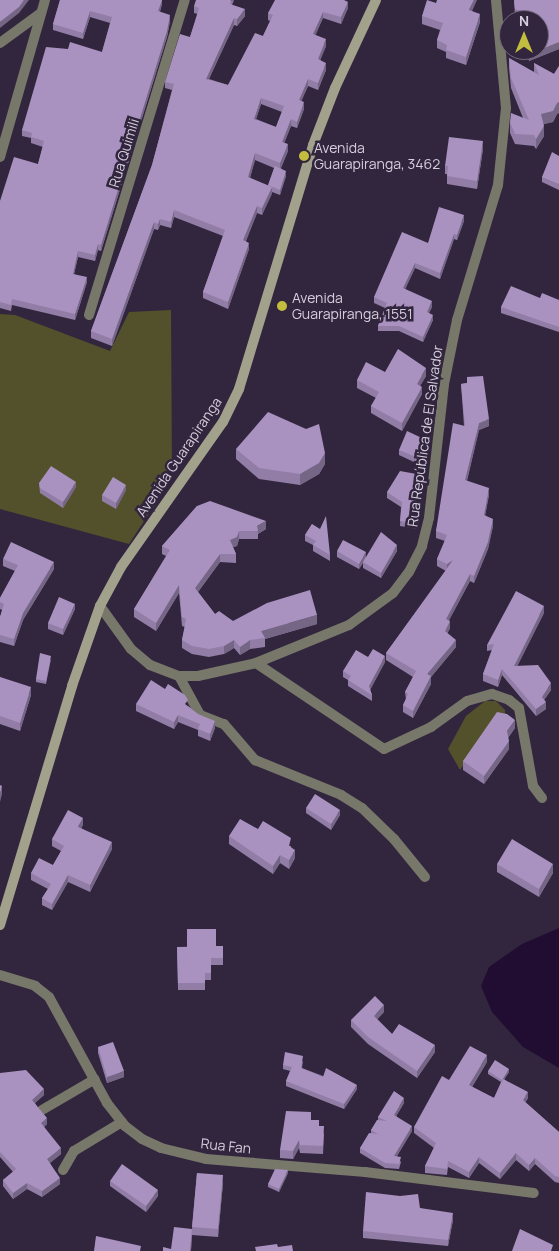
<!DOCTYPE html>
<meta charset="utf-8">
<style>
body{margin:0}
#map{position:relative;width:559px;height:1251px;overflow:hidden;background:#32263e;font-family:Manrope,sans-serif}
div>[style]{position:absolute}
.green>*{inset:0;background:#52512b}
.water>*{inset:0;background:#220d32}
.street>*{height:10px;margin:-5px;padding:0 5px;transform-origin:5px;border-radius:5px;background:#77776a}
.secondary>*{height:10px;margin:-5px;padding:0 5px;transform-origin:5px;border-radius:5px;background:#a1a18c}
.wall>*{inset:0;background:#917da5}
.shaded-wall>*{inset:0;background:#766686}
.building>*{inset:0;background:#a991c0}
.dots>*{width:14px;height:14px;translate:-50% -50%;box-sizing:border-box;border:2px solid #32263e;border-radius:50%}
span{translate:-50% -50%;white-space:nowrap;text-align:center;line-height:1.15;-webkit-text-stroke:5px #32263e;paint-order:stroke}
.poi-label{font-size:14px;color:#d5cedd}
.left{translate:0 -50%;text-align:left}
.street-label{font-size:14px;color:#d5cedd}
.north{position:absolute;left:499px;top:10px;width:50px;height:50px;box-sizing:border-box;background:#32263e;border:1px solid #73697e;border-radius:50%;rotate:0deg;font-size:14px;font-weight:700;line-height:20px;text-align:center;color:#d5cedd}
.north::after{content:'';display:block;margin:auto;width:18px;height:22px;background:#c2bd3f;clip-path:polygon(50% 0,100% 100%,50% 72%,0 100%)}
</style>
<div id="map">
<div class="green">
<i style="clip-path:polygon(171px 310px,172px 479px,129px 544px,0 509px,0 314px,15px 315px,110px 351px,129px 312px)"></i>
<i style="clip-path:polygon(485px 701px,496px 701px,505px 710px,505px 717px,495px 717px,460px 770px,448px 749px,466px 716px)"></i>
</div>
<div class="water">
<i style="clip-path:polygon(559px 928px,559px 1068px,523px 1047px,492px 1012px,481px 986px,489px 967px,522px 944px)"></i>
</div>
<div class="street">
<i style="left:0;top:43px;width:51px;rotate:-36.2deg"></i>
<i style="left:0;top:157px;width:163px;rotate:-74deg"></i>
<i style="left:89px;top:315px;width:329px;rotate:-73.1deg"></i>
<i style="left:100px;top:606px;width:53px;rotate:54.2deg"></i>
<i style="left:131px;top:649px;width:25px;rotate:40deg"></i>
<i style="left:150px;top:665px;width:31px;rotate:21deg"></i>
<i style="left:179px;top:676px;width:19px"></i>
<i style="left:198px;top:676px;width:59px;rotate:-12.6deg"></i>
<i style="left:256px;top:663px;width:100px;rotate:-22.2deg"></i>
<i style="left:349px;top:625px;width:54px;rotate:-36deg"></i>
<i style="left:393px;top:593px;width:26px;rotate:-53deg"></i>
<i style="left:409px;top:572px;width:29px;rotate:-63deg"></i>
<i style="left:422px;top:546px;width:29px;rotate:-76deg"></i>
<i style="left:429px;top:518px;width:135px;rotate:-83.6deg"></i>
<i style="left:444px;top:384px;width:65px;rotate:-78.5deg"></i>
<i style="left:457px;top:320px;width:141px;rotate:-73.1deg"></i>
<i style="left:498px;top:185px;width:77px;rotate:-84.1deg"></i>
<i style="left:506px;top:108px;width:108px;rotate:-95.3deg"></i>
<i style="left:256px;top:663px;width:154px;rotate:33.9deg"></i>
<i style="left:384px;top:749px;width:52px;rotate:-25.1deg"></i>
<i style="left:431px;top:727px;width:44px;rotate:-35.8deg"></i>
<i style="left:467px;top:701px;width:26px;rotate:-16deg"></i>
<i style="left:492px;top:694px;width:18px;rotate:19deg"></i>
<i style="left:509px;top:700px;width:13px;rotate:39deg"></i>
<i style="left:519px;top:708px;width:79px;rotate:79.8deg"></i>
<i style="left:533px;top:786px;width:15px;rotate:53deg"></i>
<i style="left:179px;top:676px;width:44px;rotate:61.7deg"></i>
<i style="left:200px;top:715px;width:26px;rotate:21deg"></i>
<i style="left:224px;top:724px;width:48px;rotate:49.3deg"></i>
<i style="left:255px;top:760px;width:93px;rotate:22.1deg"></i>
<i style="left:341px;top:795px;width:25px;rotate:32deg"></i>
<i style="left:362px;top:808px;width:45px;rotate:44.1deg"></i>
<i style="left:394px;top:839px;width:49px;rotate:50.8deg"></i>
<i style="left:0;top:975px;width:37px;rotate:17deg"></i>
<i style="left:35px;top:986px;width:18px;rotate:38deg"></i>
<i style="left:49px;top:997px;width:121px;rotate:61.3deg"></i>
<i style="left:107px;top:1103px;width:29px;rotate:52deg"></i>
<i style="left:125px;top:1126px;width:21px;rotate:37deg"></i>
<i style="left:142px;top:1139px;width:21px;rotate:25deg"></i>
<i style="left:161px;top:1148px;width:46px;rotate:13.7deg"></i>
<i style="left:206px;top:1159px;width:160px;rotate:4.7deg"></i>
<i style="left:365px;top:1172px;width:170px;rotate:7.1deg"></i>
<i style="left:42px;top:1110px;width:61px;rotate:-30.3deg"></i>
<i style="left:63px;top:1170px;width:22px;rotate:-60deg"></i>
<i style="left:74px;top:1151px;width:56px;rotate:-31.1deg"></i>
</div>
<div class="secondary">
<i style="left:0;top:925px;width:250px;rotate:-73.2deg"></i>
<i style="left:72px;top:686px;width:85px;rotate:-70.7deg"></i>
<i style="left:100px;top:606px;width:44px;rotate:-61.7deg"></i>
<i style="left:121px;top:567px;width:177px;rotate:-54.9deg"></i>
<i style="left:223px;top:422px;width:37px;rotate:-64deg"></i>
<i style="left:239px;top:389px;width:255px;rotate:-73.1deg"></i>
<i style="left:313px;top:145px;width:61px;rotate:-68.9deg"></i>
<i style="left:335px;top:88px;width:97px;rotate:-65deg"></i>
</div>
<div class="wall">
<i style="clip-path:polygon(60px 0,162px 0,162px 4px,160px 12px,170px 21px,167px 37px,101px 251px,98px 250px,95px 261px,78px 257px,74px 274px,87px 282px,75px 320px,12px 305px,11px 311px,0 308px,0 201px,38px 164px,43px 147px,31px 143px,31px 138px,22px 136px,22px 130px,68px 49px,102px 52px,110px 23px,90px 17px,83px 39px,53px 30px,53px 24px)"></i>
<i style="clip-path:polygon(evenodd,234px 0,232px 5px,245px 16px,237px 26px,234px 25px,209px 79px,228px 85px,263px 36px,270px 21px,268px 20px,268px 13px,346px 1px,348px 8px,341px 24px,323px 18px,315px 35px,326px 46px,320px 60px,326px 70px,318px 90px,308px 86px,301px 101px,304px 109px,297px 128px,291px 126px,284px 143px,288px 151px,281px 168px,286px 176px,280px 195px,272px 192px,262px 215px,257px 213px,246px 241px,249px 249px,228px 309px,203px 298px,203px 292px,223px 236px,174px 217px,171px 228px,160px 225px,158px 230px,154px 229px,112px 346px,91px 338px,91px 331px,152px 165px,172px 90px,165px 88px,165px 82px,190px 37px,198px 14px,194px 13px,194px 6px,234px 0,261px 104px,282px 112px,276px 127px,256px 119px,261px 104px,234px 0,255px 160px,274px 168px,268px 186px,250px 178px,255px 160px)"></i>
<i style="clip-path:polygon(514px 0,559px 0,559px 49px,529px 61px,525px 50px,539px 50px,539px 20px,526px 20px,515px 16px)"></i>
<i style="clip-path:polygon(436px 3px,472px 11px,480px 22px,466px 65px,446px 58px,446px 52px,437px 48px,437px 40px,440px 30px,422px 24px,422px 16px)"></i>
<i style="clip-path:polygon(509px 58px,534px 72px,534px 63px,554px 74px,559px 66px,559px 113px,557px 114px,553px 122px,543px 124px,544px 136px,536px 149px,534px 146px,515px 144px,510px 133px,510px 122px,523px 118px,511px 88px,509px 68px)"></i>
<i style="clip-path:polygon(483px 149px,477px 189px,447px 184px,447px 174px,445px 174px,445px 166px)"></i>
<i style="clip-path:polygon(559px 156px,559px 190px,542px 182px,542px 177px)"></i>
<i style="clip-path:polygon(464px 221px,457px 240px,454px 239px,440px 279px,415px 268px,405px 289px,432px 307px,429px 313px,433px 320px,423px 342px,399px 331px,378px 331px,378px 326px,385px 308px,374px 303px,374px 297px,428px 243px)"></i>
<i style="clip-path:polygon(540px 298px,559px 300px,559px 332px,501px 313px,501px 307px)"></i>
<i style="clip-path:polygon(385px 372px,426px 376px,420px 386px,422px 394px,402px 431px,371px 413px,371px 406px,376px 398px,357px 388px,357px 380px)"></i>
<i style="clip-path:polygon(467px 377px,489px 426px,479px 430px,467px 481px,489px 495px,485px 515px,493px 526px,488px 549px,474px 583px,470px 581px,449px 620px,450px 628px,447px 634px,456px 647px,431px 677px,431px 684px,413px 718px,403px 712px,403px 705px,406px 700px,405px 692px,413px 677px,386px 660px,386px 653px,446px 571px,437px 566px,437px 559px,445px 541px,436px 538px,436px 531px,464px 426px,461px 384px,467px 383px)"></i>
<i style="clip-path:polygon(424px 444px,416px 463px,399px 455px,399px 450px)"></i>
<i style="clip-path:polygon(236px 449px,325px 464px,319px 474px,300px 485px,259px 479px,236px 459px)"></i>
<i style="clip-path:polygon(422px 480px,418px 529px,400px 526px,401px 507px,387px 498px,387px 492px)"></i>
<i style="clip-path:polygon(39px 483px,76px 487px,63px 508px,40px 493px)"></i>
<i style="clip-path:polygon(126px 490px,116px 509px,102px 501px,102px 495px)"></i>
<i style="clip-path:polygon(197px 506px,266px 529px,258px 534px,258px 539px,239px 539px,237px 546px,233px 547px,236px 554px,236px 563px,220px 562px,198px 592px,215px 614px,233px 621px,317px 624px,265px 639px,265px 647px,250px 649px,240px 655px,234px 648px,224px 654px,209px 657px,192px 654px,182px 648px,182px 640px,185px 627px,182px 626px,179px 593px,156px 631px,134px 617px,134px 609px,166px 556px,162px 554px,162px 546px)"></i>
<i style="clip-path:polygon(312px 524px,330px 555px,330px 561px,313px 551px,313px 545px,305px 541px,305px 535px)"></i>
<i style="clip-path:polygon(337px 551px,366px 557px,397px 551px,381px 578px,363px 568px,363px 563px,359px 569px,337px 557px)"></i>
<i style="clip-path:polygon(3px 559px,54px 569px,23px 620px,14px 646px,0 642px,0 617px,2px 610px,0 609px,0 598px,15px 571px,3px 566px)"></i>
<i style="clip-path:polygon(75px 609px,63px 635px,48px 629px,48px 623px)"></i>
<i style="clip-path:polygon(544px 613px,517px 666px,551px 690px,544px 700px,546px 709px,536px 716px,502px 675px,498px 687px,483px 681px,483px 674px,492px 650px,487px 651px,487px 645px)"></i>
<i style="clip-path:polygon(368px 657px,385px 662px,370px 690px,372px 695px,372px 701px,348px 686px,348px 680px,343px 677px,343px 671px)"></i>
<i style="clip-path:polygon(51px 659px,46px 684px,36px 682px,36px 679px)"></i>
<i style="clip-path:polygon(0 677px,31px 695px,20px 731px,0 724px)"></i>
<i style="clip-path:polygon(136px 704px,188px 706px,215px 728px,210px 741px,198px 736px,198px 730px,178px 722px,174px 729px,136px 711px)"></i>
<i style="clip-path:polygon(515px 728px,508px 738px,509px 749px,484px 784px,463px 770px,463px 761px)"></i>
<i style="clip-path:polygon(306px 808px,340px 815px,331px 830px,306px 813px)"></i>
<i style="clip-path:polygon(83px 825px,81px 828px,112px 849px,90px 892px,68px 882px,52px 910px,42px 905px,42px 898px,48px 889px,31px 880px,31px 873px,53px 865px,61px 851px,52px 846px,52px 839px)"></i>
<i style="clip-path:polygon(229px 836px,291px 846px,291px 847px,295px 858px,289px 869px,280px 863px,273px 874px,229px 844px)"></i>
<i style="clip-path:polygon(497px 864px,553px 873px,539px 897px,497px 872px)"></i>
<i style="clip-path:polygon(223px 946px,223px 965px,211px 965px,211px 980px,205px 980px,205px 990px,178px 990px,177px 947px)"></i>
<i style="clip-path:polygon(384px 1012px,377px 1019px,392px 1034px,435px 1052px,417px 1078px,368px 1044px,351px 1027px,351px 1020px)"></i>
<i style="clip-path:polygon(98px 1047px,124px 1077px,107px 1083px,98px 1053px)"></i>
<i style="clip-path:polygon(303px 1061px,302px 1068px,357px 1089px,344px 1109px,286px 1086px,286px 1081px,290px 1071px,283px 1069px,283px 1065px)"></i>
<i style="clip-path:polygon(487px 1062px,472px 1087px,494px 1098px,501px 1082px,488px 1074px,488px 1071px,509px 1072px,504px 1079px,528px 1098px,525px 1102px,559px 1132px,559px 1183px,555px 1182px,535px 1164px,529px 1171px,516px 1160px,500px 1179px,479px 1163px,469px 1178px,448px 1167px,447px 1175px,425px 1173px,425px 1166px,434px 1148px,414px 1133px,414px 1127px,449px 1080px)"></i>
<i style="clip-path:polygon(0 1073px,44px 1095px,35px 1103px,47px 1124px,44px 1127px,61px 1154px,50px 1163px,60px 1184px,42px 1197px,27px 1189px,13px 1199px,3px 1186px,3px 1180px,13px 1172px,0 1157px)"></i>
<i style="clip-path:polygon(404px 1103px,396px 1116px,412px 1131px,397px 1156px,401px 1162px,399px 1169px,385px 1168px,360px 1153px,360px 1148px,371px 1134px,371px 1130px,378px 1120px,378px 1117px)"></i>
<i style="clip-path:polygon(311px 1120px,319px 1126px,324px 1134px,323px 1154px,300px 1153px,299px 1148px,293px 1159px,280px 1158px,280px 1150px)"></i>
<i style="clip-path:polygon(197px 1173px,223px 1183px,218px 1237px,192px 1235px,191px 1251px,163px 1251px,171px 1249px,192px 1229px)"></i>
<i style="clip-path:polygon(288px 1173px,279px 1192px,268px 1187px,268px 1184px)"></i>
<i style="clip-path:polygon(110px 1181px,158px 1196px,146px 1212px,110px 1186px)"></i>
<i style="clip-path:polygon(420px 1208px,453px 1220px,448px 1246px,363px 1238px,363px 1231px)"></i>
</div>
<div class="shaded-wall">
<i style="clip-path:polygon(24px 0,29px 0,19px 13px,0 28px,0 22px)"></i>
<i style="clip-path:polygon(162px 0,162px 4px,158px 17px,158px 11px)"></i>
<i style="clip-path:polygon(474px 0,477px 0,469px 18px,469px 10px)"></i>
<i style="clip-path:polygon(348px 2px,348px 8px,341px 24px,341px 17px)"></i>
<i style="clip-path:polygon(245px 9px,245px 16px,237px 26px,237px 19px)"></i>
<i style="clip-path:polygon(90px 11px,90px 17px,83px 39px,83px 33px)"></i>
<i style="clip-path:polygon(323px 12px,323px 18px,313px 41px,313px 34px)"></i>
<i style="clip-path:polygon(480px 14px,480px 22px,466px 65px,466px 57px)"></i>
<i style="clip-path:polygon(170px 15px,170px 21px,167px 37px,101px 251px,101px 245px)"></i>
<i style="clip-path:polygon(234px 18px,234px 25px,206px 85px,206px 79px)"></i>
<i style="clip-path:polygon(326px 39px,326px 46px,318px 66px,318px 59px)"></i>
<i style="clip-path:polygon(559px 42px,559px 49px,529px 61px,529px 54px)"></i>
<i style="clip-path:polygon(326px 63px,326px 70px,318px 90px,318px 83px)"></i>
<i style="clip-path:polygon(308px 79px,308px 86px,299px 107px,299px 100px)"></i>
<i style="clip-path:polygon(261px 98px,261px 104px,254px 125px,254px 119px)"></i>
<i style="clip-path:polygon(304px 102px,304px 109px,297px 128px,297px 122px)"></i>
<i style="clip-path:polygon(559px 102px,559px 113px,557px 114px,553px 122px,541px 125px,541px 114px)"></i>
<i style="clip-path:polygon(291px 119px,291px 126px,282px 149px,282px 142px)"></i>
<i style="clip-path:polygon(544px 126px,544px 136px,536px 149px,536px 139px)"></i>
<i style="clip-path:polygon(483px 141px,483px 149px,477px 189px,477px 181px)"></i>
<i style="clip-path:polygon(288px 144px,288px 151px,280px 170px,280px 163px)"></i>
<i style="clip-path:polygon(255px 153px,255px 160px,248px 184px,248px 177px)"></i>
<i style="clip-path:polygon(286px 171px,286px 176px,280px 195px,280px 190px)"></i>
<i style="clip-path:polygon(272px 187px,272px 194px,262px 215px,262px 208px)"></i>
<i style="clip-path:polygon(257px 206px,257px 213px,243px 247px,243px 240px)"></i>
<i style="clip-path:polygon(174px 210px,174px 217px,171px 228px,171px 222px)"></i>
<i style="clip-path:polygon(464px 215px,464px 221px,457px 240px,457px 235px)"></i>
<i style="clip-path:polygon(160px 219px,160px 225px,158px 230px,158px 224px)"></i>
<i style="clip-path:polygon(154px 222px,154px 229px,112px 346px,112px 339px)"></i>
<i style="clip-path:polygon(454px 234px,454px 239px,440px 279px,440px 273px)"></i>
<i style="clip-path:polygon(249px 243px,249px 249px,228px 309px,228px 302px)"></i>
<i style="clip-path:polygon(98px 244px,98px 250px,95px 261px,95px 255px)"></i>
<i style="clip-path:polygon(78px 251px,78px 257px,73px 279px,73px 274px)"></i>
<i style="clip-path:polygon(415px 263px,415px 268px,403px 294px,403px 288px)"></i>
<i style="clip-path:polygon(87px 277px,87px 282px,75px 320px,75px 314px)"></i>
<i style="clip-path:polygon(432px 301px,432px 307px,427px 317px,427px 312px)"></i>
<i style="clip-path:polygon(433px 315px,433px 320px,423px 342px,423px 337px)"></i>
<i style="clip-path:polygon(426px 368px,426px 376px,417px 391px,417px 384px)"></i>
<i style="clip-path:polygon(422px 387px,422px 394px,402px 431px,402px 423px)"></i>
<i style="clip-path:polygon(489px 419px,489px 426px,479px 430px,465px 487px,465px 480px,479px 423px)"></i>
<i style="clip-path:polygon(424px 439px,424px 444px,416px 463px,416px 457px)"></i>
<i style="clip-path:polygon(325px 453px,325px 464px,319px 474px,300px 485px,300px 474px)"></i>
<i style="clip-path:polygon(76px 482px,76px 487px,63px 508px,63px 502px)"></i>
<i style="clip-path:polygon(126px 485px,126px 490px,116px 509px,116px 503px)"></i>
<i style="clip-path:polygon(489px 488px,489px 495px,484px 522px,484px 515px)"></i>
<i style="clip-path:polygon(493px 519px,493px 526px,488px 549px,474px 583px,474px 576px)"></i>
<i style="clip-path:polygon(266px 521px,266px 529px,258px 534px,257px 526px)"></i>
<i style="clip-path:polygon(239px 531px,239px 539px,237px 546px,230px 548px,230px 540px)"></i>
<i style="clip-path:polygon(397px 545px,397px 551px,381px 578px,381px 573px)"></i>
<i style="clip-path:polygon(366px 552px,366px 557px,359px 569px,359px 564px)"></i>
<i style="clip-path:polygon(220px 554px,220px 562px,195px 596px,195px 588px)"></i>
<i style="clip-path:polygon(453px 560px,447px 571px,447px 564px)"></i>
<i style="clip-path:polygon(54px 562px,54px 569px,23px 620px,14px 646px,14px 639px,23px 613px)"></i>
<i style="clip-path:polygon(470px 574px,470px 581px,446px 626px,446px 619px)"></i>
<i style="clip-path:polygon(179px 585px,179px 593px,156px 631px,156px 623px)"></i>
<i style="clip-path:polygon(75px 604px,75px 609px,63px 635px,63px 629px)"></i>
<i style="clip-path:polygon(544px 606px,544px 613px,514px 673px,514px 666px)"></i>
<i style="clip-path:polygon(317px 615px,317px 624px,265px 639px,261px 631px)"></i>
<i style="clip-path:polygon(450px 621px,450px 628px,445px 638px,445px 631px)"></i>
<i style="clip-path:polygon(234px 640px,234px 648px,224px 654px,224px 646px)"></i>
<i style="clip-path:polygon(250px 640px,250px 649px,240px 655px,240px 647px)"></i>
<i style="clip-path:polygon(456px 640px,456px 647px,431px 677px,431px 684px,413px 718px,413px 711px,427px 674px)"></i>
<i style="clip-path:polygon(385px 656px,385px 662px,369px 692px,369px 686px)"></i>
<i style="clip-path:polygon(502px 669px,502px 675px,498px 687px,498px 680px)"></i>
<i style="clip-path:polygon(551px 683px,551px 690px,542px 703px,542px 697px)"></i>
<i style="clip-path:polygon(31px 687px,31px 695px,20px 731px,20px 723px)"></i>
<i style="clip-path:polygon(546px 702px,546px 709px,536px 716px,536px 709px)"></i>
<i style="clip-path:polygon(178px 715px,178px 722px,174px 729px,174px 722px)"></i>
<i style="clip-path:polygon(515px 720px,515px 728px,507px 739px,507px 731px)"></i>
<i style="clip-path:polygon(215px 721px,215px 728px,210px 741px,210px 734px)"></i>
<i style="clip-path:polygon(509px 741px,509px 749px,484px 784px,484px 776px)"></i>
<i style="clip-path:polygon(2px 786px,2px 794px,0 802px,0 794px)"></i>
<i style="clip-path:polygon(340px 810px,340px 815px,331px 830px,331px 824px)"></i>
<i style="clip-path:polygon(83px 818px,83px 825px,78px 834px,78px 827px)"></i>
<i style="clip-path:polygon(112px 842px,112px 849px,90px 892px,90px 885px)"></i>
<i style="clip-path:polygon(295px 850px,295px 858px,289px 869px,289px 860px)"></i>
<i style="clip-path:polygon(280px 855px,280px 863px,273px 874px,273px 866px)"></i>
<i style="clip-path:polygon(553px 864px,553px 873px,539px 897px,539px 889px)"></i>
<i style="clip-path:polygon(68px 875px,68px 882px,52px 910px,52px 904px)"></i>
<i style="clip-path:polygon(384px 1005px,384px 1012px,374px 1023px,374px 1016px)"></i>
<i style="clip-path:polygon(435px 1045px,435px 1052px,417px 1078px,417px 1071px)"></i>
<i style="clip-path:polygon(487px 1055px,487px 1062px,469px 1092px,469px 1085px)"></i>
<i style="clip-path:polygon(509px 1069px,509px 1072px,502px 1083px,502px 1080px)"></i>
<i style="clip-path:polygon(124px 1071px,124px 1077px,107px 1083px,107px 1077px)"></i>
<i style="clip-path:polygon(357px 1085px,357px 1089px,344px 1109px,344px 1104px)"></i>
<i style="clip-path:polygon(44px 1089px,44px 1095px,32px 1105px,32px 1100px)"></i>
<i style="clip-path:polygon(528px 1092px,528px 1098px,523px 1107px,523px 1100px)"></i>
<i style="clip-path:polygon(404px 1098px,404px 1103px,394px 1120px,394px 1115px)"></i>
<i style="clip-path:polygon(47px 1118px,47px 1124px,41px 1129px,41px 1123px)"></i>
<i style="clip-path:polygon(412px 1126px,412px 1131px,394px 1161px,394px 1156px)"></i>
<i style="clip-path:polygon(299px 1140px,299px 1148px,293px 1159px,293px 1151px)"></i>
<i style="clip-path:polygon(61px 1148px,61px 1154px,47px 1165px,47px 1159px)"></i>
<i style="clip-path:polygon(516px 1153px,516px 1160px,500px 1179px,500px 1173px)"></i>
<i style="clip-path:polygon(479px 1157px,479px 1163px,469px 1178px,469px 1172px)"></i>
<i style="clip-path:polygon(535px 1158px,535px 1164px,529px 1171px,529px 1165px)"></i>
<i style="clip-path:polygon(288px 1170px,288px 1173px,279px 1192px,279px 1189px)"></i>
<i style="clip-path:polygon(223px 1175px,223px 1183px,218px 1237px,218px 1229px)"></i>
<i style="clip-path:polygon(60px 1178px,60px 1184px,42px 1197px,42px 1191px)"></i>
<i style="clip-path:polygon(27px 1183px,27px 1189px,13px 1199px,13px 1193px)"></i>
<i style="clip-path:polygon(158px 1190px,158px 1196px,146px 1212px,146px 1206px)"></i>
<i style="clip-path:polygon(453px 1213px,453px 1220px,448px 1246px,448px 1240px)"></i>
<i style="clip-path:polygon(192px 1229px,191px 1251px,190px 1251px)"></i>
</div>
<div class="building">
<i style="clip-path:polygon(0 0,24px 0,19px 7px,0 22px)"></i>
<i style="clip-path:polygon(60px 0,162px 0,158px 11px,170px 15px,167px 31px,101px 245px,98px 244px,95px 255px,78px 251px,73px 274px,87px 277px,75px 314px,12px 299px,11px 305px,0 302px,0 201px,14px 157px,38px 164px,44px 141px,31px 137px,32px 133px,22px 130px,46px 47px,68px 49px,70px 42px,102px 52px,112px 17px,90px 11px,83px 33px,53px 24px)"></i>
<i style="clip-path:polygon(evenodd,196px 0,231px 0,230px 4px,245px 9px,237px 19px,234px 18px,206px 79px,228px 85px,255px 33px,263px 36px,273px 15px,268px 13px,275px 0,344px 0,348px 2px,341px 17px,323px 12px,313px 34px,326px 39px,318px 59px,326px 63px,318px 83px,308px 79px,299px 100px,304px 102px,297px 122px,291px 119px,282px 142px,288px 144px,280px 163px,255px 153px,248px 177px,272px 187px,262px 208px,257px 206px,243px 240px,249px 243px,228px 302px,203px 292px,225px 230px,174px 210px,171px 222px,160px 219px,158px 224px,154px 222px,112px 339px,91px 331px,152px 165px,174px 84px,165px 82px,180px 34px,190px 37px,199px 8px,194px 6px,196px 0,261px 98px,284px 106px,276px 127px,254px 119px,261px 98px)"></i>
<i style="clip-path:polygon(427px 0,436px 3px,437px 0,474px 0,469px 10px,480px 14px,466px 57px,446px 50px,447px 45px,437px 40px,443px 23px,422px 16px)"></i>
<i style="clip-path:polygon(514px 0,559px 0,559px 42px,529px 54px,527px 50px,539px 50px,539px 20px,540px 20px,515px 9px)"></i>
<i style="clip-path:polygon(509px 58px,539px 75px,534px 63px,554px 74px,559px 66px,559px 102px,557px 103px,553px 111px,541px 114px,544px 126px,536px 139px,534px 135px,515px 134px,510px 122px,511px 113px,529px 120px,511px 78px)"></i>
<i style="clip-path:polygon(449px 137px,483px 141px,477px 181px,447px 176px,448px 166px,445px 166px)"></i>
<i style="clip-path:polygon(552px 152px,559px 156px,559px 184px,542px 177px)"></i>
<i style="clip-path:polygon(275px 166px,286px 171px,280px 190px,268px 185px)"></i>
<i style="clip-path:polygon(439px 207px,464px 215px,457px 235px,454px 234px,440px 273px,415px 263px,403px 288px,432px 301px,427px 312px,433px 315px,423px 337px,399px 326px,378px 326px,387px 303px,374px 297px,402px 232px,428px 243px)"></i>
<i style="clip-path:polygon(511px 286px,540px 298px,542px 293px,559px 300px,559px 327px,501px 307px)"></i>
<i style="clip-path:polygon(398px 349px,426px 368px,417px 384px,422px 387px,402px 423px,371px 406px,379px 392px,357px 380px,366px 362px,385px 372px)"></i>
<i style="clip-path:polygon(483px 376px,489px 419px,479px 423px,465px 480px,489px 488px,484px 515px,493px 519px,488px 542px,474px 576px,470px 574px,446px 619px,450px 621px,445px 631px,456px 640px,427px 674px,431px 676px,413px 711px,403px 705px,408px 694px,405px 692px,416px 671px,386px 653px,453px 560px,447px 564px,437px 559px,447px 535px,436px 531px,453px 423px,465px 426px,461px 384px,467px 383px,467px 377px)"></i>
<i style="clip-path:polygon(268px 412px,306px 429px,319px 424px,325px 453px,319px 463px,300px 474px,259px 468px,236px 449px)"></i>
<i style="clip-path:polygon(407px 431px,424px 439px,416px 457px,399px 450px)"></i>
<i style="clip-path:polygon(51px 466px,76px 482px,63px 502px,40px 488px,39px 483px)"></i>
<i style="clip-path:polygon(400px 471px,422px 475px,418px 524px,400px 521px,402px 502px,387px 492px)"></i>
<i style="clip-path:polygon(113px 477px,126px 485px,116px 503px,102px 495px)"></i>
<i style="clip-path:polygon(210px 501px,266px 521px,257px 526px,258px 531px,239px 531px,237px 537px,230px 540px,236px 554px,220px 554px,195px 588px,215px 614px,219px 611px,233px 621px,267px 603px,310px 590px,317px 615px,261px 631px,265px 638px,250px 640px,240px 647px,234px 640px,224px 646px,209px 649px,192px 646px,182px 640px,186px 619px,182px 617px,179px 585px,156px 623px,134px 609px,170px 550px,162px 546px,197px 506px)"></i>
<i style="clip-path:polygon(326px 516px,330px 555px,313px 545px,316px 541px,305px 535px,312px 524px,320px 529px)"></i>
<i style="clip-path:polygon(381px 532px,397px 545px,381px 573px,363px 562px)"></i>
<i style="clip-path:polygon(343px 540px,366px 552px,359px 564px,337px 551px)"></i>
<i style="clip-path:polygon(11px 542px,54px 562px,23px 613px,14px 639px,0 635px,0 617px,4px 604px,0 602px,0 598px,18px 565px,3px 559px)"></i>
<i style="clip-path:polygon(516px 591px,544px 606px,514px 666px,538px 665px,551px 683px,542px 697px,546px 702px,536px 709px,502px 669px,498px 680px,483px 674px,494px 644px,487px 645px)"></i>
<i style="clip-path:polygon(59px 597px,75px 604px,63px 629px,48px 623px)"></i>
<i style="clip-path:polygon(373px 649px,385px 656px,369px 686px,372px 695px,348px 680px,351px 676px,343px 671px,356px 650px,368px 657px)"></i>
<i style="clip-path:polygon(40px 653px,51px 656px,46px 681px,36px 679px)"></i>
<i style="clip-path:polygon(0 677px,31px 687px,20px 723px,0 716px)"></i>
<i style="clip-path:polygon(151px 680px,165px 689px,168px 684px,185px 695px,188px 700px,185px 704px,198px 714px,215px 721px,210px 734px,198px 729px,200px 724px,178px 715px,174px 722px,136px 704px)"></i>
<i style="clip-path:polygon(497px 712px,507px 714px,515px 720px,507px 731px,509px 741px,484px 776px,463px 761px)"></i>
<i style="clip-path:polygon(0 785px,2px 786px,0 794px)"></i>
<i style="clip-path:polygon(315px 794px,340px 810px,331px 824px,306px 808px)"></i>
<i style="clip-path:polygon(68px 810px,83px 818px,78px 827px,112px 842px,90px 885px,68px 875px,52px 904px,42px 898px,51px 884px,31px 873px,39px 858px,53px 865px,64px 846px,52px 839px)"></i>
<i style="clip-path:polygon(240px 819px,258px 829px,263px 821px,291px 838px,289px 846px,295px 850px,289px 860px,280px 855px,273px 866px,229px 836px)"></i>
<i style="clip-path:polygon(512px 839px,553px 864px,539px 889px,497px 864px)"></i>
<i style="clip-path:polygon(187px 929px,216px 929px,216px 946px,223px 946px,223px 958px,211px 958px,211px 973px,205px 973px,205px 983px,178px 983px,177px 947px,187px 947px)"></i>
<i style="clip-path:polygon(375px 996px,384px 1005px,374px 1016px,392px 1034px,399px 1024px,435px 1045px,417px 1071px,368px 1037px,351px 1020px)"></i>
<i style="clip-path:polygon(113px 1042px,124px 1071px,107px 1077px,98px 1047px)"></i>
<i style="clip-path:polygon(470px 1046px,487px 1055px,469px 1085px,494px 1098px,503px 1079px,528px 1092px,523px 1100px,559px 1132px,559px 1177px,555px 1176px,535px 1158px,529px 1165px,516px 1153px,500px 1173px,479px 1157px,469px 1172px,448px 1161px,447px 1169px,425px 1166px,436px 1143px,414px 1127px,442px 1076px,449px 1080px)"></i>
<i style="clip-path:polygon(285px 1052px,303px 1056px,301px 1068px,323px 1077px,326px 1068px,357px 1085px,344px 1104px,286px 1081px,292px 1067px,283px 1065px)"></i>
<i style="clip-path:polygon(495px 1060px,509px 1069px,502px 1080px,488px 1071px)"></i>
<i style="clip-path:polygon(26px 1070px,44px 1089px,32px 1100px,47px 1118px,41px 1123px,61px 1148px,47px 1159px,60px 1178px,42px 1191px,27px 1183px,13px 1193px,3px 1180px,16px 1169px,0 1152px,0 1073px)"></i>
<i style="clip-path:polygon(394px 1091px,404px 1098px,394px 1115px,412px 1126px,394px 1156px,401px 1157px,399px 1164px,385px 1163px,360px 1148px,369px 1133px,378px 1134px,371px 1130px,377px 1120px,387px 1121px,378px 1117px)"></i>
<i style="clip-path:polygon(286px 1111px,311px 1112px,311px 1120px,319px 1120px,319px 1126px,324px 1126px,323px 1146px,300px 1145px,299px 1140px,293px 1151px,280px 1150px)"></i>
<i style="clip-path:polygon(122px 1164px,158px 1190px,146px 1206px,110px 1181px)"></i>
<i style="clip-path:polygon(275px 1169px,288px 1170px,279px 1189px,268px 1184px)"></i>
<i style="clip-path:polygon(197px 1173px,223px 1175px,218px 1229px,192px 1227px)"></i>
<i style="clip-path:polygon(366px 1192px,400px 1196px,418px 1194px,420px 1208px,453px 1213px,448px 1240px,363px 1231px)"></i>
<i style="clip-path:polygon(174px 1227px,192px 1229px,190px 1251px,163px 1251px,163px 1247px,171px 1249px)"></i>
<i style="clip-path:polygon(520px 1229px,553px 1245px,551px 1251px,512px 1251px)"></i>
<i style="clip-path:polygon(96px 1236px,141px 1246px,140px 1251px,94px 1251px)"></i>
<i style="clip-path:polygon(277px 1244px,278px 1247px,292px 1245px,293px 1251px,256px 1251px,255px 1247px)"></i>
</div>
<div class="dots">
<i style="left:304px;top:156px;background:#c2bd3f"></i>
<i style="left:282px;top:306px;background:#c2bd3f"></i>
</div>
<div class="poi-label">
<span class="left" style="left:314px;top:156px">Avenida<br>Guarapiranga, 3462</span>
<span class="left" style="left:292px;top:306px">Avenida<br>Guarapiranga, 1551</span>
</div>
<div class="street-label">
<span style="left:124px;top:153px;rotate:-73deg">Rua Quimili</span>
<span style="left:425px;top:436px;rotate:-82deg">Rua República de El Salvador</span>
<span style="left:179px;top:457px;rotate:-56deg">Avenida Guarapiranga</span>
<span style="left:226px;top:1146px;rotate:6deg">Rua Fan</span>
</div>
<div class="north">N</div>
</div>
